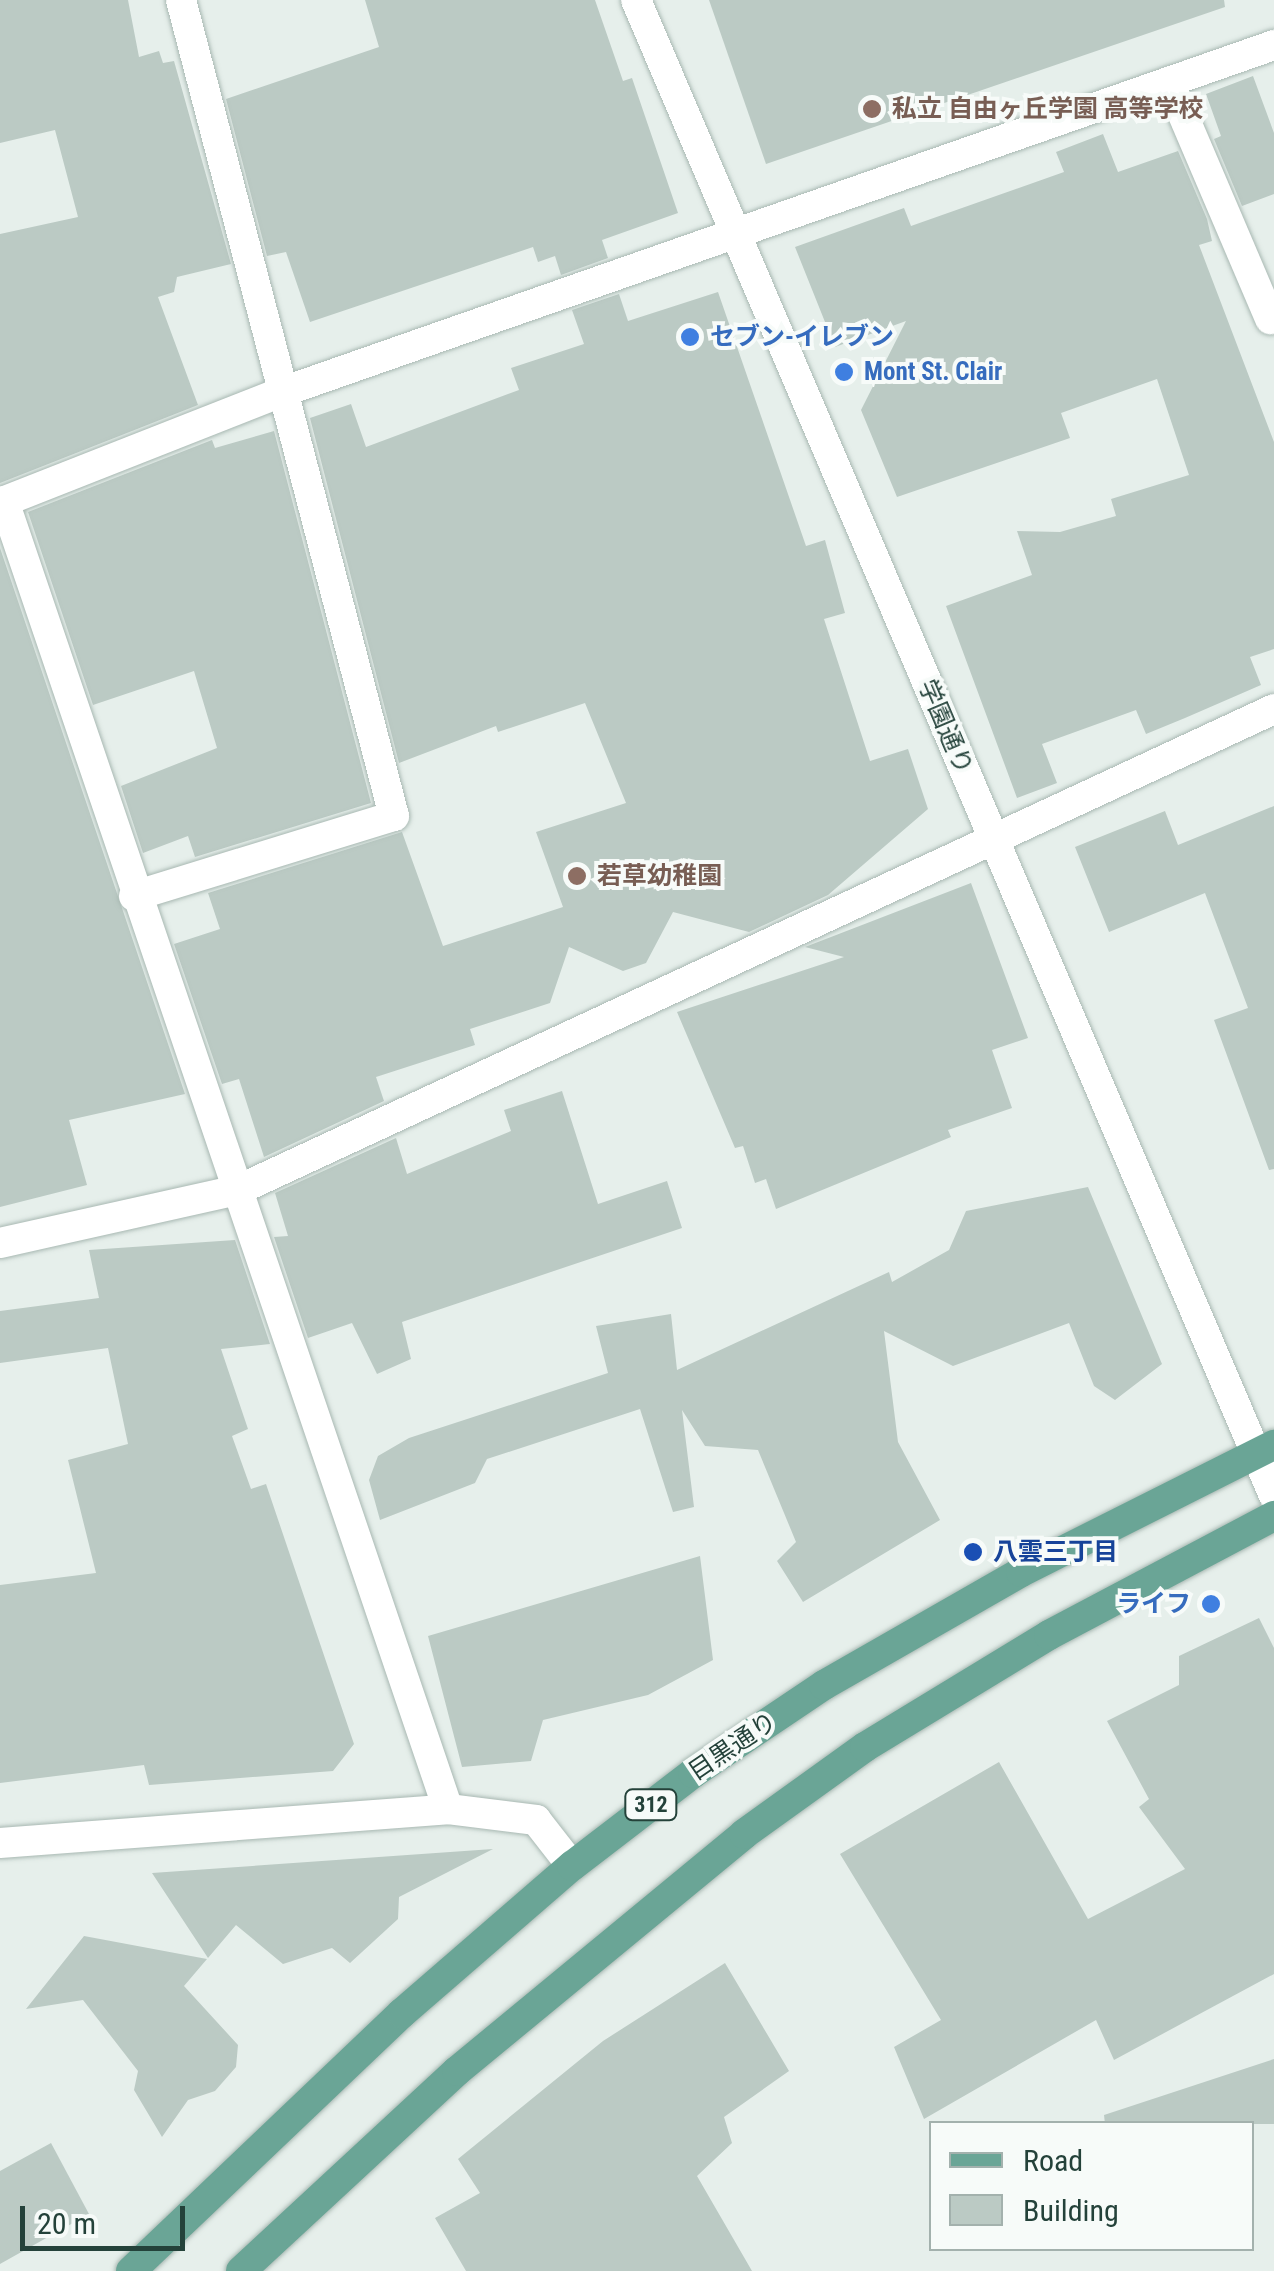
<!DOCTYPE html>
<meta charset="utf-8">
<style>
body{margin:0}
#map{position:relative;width:1274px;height:2271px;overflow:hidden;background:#e6efeb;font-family:"Roboto Condensed","Noto Sans JP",sans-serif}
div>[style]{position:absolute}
.building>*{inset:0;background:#bbcac4}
.roads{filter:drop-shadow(0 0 2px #a8b8b2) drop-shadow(0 0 2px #a8b8b2)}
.minor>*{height:30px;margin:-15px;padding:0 15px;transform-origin:15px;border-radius:15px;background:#fff}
.tertiary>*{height:30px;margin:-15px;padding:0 15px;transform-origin:15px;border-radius:15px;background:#fff}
.primary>*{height:30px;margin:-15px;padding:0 15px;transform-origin:15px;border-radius:15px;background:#6aa596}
.dots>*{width:28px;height:28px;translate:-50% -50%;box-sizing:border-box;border:5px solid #f7fbf9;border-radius:50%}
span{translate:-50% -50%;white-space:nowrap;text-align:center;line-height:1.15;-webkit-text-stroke:8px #f7fbf9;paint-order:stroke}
.shield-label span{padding:2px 8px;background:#f7fbf9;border:2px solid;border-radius:8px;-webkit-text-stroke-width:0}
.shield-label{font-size:22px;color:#24423a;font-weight:700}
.education-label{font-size:25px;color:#785e54;font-weight:700}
.left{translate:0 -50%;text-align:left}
.shop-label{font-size:25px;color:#366cbe;font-weight:700}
.right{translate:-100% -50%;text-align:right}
.street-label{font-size:25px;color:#24423a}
.transit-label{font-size:25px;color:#164399;font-weight:700}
.legend{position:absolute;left:929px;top:2121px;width:325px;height:130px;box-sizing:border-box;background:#f7fbf9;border:2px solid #a3b1ad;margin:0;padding:12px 18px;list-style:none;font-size:30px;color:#24423a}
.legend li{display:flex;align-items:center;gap:20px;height:50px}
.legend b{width:50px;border:2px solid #a3b1ad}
.scale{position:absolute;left:20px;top:2206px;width:165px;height:45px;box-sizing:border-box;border:5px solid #24423a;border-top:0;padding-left:12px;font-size:30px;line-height:35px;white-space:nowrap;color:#24423a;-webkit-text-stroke:8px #f7fbf9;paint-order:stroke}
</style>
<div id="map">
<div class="building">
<i style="clip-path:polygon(0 0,128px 0,139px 57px,159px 51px,163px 63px,174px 61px,231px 264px,177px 277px,174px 292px,158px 297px,198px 405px,0 483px,0 234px,78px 217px,55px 130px,0 143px)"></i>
<i style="clip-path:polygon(365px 0,595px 0,623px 81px,632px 78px,678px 213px,602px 240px,608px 258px,561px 275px,555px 256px,538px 262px,533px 247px,310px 322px,286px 252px,267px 256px,226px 99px,379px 47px)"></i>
<i style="clip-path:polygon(709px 0,1224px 0,1225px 7px,766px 164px)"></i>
<i style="clip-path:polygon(1253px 76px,1274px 133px,1274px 194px,1242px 206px,1214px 139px,1221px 136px,1206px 94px)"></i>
<i style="clip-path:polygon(1103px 134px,1118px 172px,1178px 151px,1207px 219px,1212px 241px,1199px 245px,1274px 442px,1274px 649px,1250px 657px,1261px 685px,1185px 718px,1146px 734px,1136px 710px,1042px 744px,1057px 783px,1017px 798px,946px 606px,1032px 575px,1017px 531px,1060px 532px,1116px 516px,1111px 499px,1189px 475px,1157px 379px,1061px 413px,1070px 438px,897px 497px,861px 410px,906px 321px,835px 347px,795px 247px,904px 208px,911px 226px,1064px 172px,1056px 152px)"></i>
<i style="clip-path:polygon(718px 292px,806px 546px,825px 540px,845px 613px,824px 619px,870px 761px,908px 749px,928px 809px,828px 895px,749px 932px,673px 912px,646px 963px,623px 971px,569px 947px,550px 1003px,470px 1029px,475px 1045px,376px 1077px,384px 1101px,264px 1157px,239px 1079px,222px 1084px,174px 944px,220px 929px,208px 893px,402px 832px,443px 946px,563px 907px,536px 832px,626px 803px,585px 703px,498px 732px,496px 726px,399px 763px,310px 418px,351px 404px,366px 447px,519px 390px,511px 368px,584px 344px,572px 310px,619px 294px,628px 321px)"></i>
<i style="clip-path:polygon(274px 431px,371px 803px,195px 857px,188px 836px,143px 853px,121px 786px,217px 748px,194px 671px,93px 705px,28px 512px,212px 440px,215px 448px)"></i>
<i style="clip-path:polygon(0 548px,185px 1094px,69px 1120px,87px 1185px,0 1207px)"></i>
<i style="clip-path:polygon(1274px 806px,1274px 1169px,1269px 1170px,1214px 1020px,1248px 1008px,1205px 893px,1109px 932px,1075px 847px,1165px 811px,1178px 845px)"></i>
<i style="clip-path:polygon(971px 883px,1028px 1038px,992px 1050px,1012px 1108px,948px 1130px,951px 1137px,776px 1209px,766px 1179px,755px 1183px,743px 1146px,735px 1148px,677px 1012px,844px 957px,805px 947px)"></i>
<i style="clip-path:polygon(562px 1091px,598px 1204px,667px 1181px,682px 1228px,402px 1322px,411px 1359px,377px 1374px,352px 1323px,308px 1338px,274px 1237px,288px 1236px,275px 1193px,396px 1138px,407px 1174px,511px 1131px,504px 1110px)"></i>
<i style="clip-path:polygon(1088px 1187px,1162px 1364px,1115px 1400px,1094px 1386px,1069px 1323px,953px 1366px,884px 1331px,898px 1442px,940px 1520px,803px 1602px,777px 1561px,796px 1542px,758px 1450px,705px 1446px,682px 1410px,694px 1507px,673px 1512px,640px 1409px,487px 1459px,475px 1483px,380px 1520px,369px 1480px,378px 1456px,409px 1438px,608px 1373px,596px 1326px,671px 1314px,677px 1370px,889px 1272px,892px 1282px,949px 1250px,966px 1211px)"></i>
<i style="clip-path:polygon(235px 1240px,270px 1344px,221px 1349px,248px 1429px,232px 1436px,251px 1489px,266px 1484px,354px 1744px,333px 1771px,149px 1785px,144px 1765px,0 1783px,0 1585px,96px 1573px,68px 1460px,128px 1444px,108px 1348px,0 1363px,0 1311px,99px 1298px,89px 1250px)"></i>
<i style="clip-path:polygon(700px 1556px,713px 1660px,648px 1695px,543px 1720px,531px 1761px,462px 1767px,428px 1636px)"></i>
<i style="clip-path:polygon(1259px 1618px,1274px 1648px,1274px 1974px,1114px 2060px,1096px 2020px,924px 2119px,894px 2047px,941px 2020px,840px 1854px,999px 1762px,1088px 1919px,1185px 1869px,1139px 1807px,1149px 1799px,1107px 1721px,1179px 1685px,1179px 1656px)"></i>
<i style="clip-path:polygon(493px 1849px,399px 1897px,398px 1919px,350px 1963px,332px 1948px,283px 1964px,236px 1925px,208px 1958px,152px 1873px)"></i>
<i style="clip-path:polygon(84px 1936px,207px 1959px,184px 1986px,238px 2045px,236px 2067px,215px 2091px,188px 2100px,162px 2137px,134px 2090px,138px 2071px,83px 2000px,26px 2009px)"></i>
<i style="clip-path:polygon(725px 1963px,789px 2071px,724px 2117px,732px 2143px,697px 2176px,752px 2271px,466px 2271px,435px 2218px,480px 2193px,458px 2159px,603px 2041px)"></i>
<i style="clip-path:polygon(1274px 2059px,1274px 2124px,1105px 2124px,1104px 2115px)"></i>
<i style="clip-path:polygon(51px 2143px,89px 2214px,0 2264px,0 2171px)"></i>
</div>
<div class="roads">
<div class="minor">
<i style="left:1169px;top:82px;width:258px;rotate:66.9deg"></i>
<i style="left:4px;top:501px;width:1381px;rotate:71.25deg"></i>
<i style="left:0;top:503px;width:306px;rotate:-21.5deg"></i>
<i style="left:285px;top:391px;width:1048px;rotate:-19.28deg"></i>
<i style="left:134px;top:896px;width:272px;rotate:-17.1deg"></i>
<i style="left:394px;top:816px;width:843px;rotate:-104.63deg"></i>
<i style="left:0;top:1243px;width:244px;rotate:-12.6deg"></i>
<i style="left:238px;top:1190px;width:1142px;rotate:-24.9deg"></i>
<i style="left:0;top:1843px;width:449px;rotate:-4.3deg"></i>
<i style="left:448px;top:1809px;width:89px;rotate:7.1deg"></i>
<i style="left:536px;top:1820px;width:58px;rotate:52deg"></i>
</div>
<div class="tertiary">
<i style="left:636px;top:0;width:1626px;rotate:66.9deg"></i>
</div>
<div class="primary">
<i style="left:131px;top:2271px;width:374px;rotate:-43.6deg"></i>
<i style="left:402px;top:2013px;width:225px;rotate:-40.9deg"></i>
<i style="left:572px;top:1866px;width:153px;rotate:-37.5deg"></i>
<i style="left:693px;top:1773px;width:158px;rotate:-33.9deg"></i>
<i style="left:824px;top:1685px;width:227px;rotate:-29.8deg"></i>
<i style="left:1021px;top:1572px;width:283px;rotate:-26.7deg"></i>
<i style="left:241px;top:2271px;width:294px;rotate:-42.8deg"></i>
<i style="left:457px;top:2071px;width:372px;rotate:-39.5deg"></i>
<i style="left:744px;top:1834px;width:149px;rotate:-35.7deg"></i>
<i style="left:865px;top:1747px;width:215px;rotate:-31.3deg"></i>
<i style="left:1049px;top:1635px;width:255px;rotate:-27.9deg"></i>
</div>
</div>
<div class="dots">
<i style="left:872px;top:109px;background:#8d6e63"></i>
<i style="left:690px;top:337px;background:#3f7fe0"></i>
<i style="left:844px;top:372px;background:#3f7fe0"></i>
<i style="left:577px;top:876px;background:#8d6e63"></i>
<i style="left:973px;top:1552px;background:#1a4fb4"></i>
<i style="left:1211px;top:1604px;background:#3f7fe0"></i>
</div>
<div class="shield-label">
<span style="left:651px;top:1805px">312</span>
</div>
<div class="education-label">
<span class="left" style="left:892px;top:109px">私立 自由ヶ丘学園 高等学校</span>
<span class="left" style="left:597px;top:876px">若草幼稚園</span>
</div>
<div class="shop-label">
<span class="left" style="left:710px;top:337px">セブン-イレブン</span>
<span class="left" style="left:864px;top:372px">Mont St. Clair</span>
<span class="right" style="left:1191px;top:1604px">ライフ</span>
</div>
<div class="street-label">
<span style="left:945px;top:727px;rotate:67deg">学園通り</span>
<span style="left:733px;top:1747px;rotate:-34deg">目黒通り</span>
</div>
<div class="transit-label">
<span class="left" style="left:993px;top:1552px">八雲三丁目</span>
</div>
<ul class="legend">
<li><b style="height:12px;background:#6aa596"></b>Road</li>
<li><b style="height:28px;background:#bbcac4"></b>Building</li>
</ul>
<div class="scale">20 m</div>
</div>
